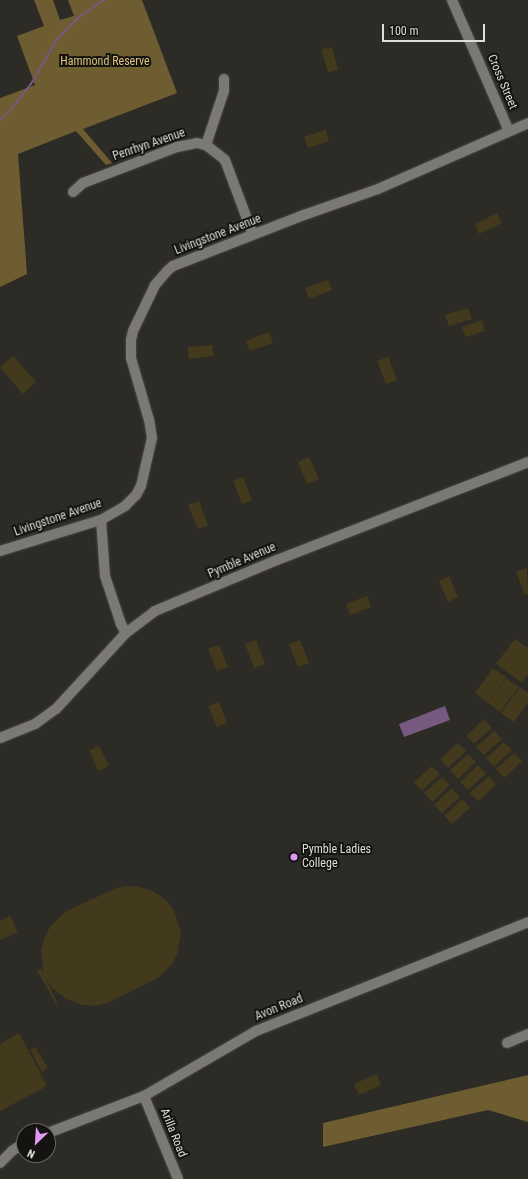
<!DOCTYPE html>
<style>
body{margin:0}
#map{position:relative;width:528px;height:1179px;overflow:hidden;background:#2d2b26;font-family:"Roboto Condensed",sans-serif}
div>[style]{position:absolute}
.green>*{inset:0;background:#43391c}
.forest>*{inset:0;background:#6d5d30}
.water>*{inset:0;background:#76597f}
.stream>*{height:2px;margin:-1px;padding:0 1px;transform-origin:1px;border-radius:1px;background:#76597f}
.roads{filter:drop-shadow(0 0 1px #494844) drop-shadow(0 0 1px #494844)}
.minor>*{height:10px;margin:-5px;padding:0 5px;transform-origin:5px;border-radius:5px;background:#7b7973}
.dots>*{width:11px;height:11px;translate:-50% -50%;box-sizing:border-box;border:2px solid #141311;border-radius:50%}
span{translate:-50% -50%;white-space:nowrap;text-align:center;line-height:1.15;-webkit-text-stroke:4px #141311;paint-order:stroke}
.park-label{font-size:12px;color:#ddc47b}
.street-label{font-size:12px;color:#deddd9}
.poi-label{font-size:12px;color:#deddd9}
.left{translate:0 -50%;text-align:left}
.north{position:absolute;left:16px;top:1123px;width:40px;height:40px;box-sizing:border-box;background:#141311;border:1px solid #656461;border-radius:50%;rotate:205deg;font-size:11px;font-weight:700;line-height:16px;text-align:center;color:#deddd9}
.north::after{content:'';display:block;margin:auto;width:14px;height:18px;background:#de98f3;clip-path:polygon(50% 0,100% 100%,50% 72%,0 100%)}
.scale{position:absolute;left:382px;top:24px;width:103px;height:18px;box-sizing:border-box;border:2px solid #deddd9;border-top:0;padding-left:5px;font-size:12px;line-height:14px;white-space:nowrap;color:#deddd9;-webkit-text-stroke:3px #141311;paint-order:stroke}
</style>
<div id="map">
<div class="green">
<i style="clip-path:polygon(332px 47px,338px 70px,328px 72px,321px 49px)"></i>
<i style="clip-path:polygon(326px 130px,329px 141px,308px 148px,304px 137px)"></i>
<i style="clip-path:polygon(497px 213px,502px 223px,479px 234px,475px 224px)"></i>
<i style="clip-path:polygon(328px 280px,332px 290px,309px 299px,305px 288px)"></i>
<i style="clip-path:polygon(468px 308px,472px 319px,449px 326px,445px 315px)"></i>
<i style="clip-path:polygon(482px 320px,485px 331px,466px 337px,462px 327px)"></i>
<i style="clip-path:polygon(269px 332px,273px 343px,250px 351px,246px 341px)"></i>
<i style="clip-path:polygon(212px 345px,214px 356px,189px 359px,188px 347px)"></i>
<i style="clip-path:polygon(13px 356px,36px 382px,23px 394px,0 367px)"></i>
<i style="clip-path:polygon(388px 357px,397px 380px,386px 384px,377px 361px)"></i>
<i style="clip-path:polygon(309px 457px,319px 479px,307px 484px,298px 462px)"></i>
<i style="clip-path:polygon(243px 477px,252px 500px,242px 504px,233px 481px)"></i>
<i style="clip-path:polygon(199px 501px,208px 525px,198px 529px,188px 505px)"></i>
<i style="clip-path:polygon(527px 568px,528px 594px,525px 595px,516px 572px)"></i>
<i style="clip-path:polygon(449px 576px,458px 597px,448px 602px,439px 581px)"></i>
<i style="clip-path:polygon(367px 596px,371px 607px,350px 615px,346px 604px)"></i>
<i style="clip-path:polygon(515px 639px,528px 648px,528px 674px,522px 683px,496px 664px)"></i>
<i style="clip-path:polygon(256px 640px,265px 664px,254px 668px,245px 644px)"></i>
<i style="clip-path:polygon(300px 640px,309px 663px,298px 667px,289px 644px)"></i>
<i style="clip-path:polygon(219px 645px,228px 667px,217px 671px,208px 649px)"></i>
<i style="clip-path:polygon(493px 668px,506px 677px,488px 703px,475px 693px)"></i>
<i style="clip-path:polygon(506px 678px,519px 687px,500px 712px,488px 703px)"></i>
<i style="clip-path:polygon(520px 687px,528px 693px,528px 702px,514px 722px,501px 713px)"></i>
<i style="clip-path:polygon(219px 702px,227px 723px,217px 727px,208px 706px)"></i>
<i style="clip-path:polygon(484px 719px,492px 728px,474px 744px,466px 736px)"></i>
<i style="clip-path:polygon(494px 731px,502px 739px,484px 755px,476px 747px)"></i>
<i style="clip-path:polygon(504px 742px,512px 750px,494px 767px,486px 758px)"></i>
<i style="clip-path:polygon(458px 743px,466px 751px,448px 768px,440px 759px)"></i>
<i style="clip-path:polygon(99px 746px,109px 766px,98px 771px,89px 750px)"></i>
<i style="clip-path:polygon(514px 753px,522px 761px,504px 778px,496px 769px)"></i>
<i style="clip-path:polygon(468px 754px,476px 762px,458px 779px,450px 770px)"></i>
<i style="clip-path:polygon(478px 765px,486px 774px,468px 790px,460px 782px)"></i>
<i style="clip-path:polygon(432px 766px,440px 774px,422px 791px,414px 782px)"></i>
<i style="clip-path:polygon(489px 776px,496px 785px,478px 801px,470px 793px)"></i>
<i style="clip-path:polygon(442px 777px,450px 785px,432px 802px,424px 793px)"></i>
<i style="clip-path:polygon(452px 788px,460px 797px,442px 813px,434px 805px)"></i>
<i style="clip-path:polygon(462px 799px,470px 808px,452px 824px,444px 816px)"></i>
<i style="clip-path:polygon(127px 886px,140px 887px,153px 891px,165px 899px,174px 910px,181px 933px,177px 955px,172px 964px,158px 978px,107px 1003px,95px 1006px,83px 1005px,66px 999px,52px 988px,45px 977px,58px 1004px,57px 1005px,37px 971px,41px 969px,44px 973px,41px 953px,44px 938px,50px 927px,65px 912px,116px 888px)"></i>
<i style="clip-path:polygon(10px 916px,18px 932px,0 940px,0 921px)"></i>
<i style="clip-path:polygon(19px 1033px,47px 1086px,0 1111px,0 1044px)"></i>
<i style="clip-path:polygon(35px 1047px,48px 1068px,42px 1072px,30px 1050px)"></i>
<i style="clip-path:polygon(377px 1074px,381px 1085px,359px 1095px,354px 1084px)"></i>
</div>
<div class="forest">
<i style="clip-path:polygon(34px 0,53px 0,60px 20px,74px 16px,68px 0,142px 0,177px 93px,83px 129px,112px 163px,106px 165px,76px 131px,18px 154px,27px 274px,0 287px,0 98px,35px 85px,17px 36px,44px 26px)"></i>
<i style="clip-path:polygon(528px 1075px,528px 1122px,488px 1110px,323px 1147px,323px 1123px)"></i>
</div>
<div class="water">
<i style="clip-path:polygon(445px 706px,450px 720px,404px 737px,399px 724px)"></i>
</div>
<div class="stream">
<i style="left:0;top:120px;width:12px;rotate:-42deg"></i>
<i style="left:9px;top:112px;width:36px;rotate:-52deg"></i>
<i style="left:31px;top:84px;width:52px;rotate:-60deg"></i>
<i style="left:57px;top:39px;width:30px;rotate:-45deg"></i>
<i style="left:78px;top:18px;width:32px;rotate:-35deg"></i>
</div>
<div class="roads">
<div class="minor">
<i style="left:452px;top:0;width:143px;rotate:66.5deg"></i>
<i style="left:206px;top:145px;width:57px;rotate:-71.6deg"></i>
<i style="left:224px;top:91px;width:12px;rotate:-90deg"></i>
<i style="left:73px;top:192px;width:13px;rotate:-42deg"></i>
<i style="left:83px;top:183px;width:101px;rotate:-21deg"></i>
<i style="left:177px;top:147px;width:20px;rotate:-11deg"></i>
<i style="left:197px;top:143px;width:9px;rotate:13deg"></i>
<i style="left:206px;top:145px;width:24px;rotate:38deg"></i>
<i style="left:225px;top:160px;width:80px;rotate:69.5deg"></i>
<i style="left:101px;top:520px;width:56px;rotate:85.9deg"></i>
<i style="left:105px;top:576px;width:51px;rotate:71.6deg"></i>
<i style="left:121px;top:624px;width:10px;rotate:61deg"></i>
<i style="left:0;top:551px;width:106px;rotate:-17.1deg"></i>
<i style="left:101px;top:520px;width:28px;rotate:-30deg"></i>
<i style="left:125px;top:506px;width:16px;rotate:-45deg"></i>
<i style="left:136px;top:495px;width:10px;rotate:-61deg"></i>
<i style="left:141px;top:486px;width:49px;rotate:-77.1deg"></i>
<i style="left:152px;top:438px;width:18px;rotate:-99deg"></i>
<i style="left:149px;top:420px;width:65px;rotate:-106.2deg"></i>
<i style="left:131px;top:358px;width:18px;rotate:-90deg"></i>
<i style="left:131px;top:340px;width:9px;rotate:-77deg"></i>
<i style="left:133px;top:331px;width:51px;rotate:-64.4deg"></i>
<i style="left:155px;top:285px;width:18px;rotate:-49deg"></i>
<i style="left:167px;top:271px;width:8px;rotate:-40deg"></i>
<i style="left:173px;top:266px;width:141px;rotate:-21.3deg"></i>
<i style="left:304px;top:215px;width:78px;rotate:-19.4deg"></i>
<i style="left:378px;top:189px;width:164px;rotate:-23.7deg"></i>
<i style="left:0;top:738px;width:38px;rotate:-22deg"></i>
<i style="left:35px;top:724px;width:26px;rotate:-36deg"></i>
<i style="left:56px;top:709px;width:103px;rotate:-47.4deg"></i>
<i style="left:126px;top:633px;width:36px;rotate:-37deg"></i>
<i style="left:155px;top:611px;width:132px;rotate:-22.7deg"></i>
<i style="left:277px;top:560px;width:269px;rotate:-21.3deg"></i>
<i style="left:507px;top:1043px;width:23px;rotate:-23deg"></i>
<i style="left:144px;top:1096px;width:90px;rotate:67.7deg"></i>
<i style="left:48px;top:1133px;width:103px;rotate:-21.1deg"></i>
<i style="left:144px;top:1096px;width:129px;rotate:-30.1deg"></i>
<i style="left:256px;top:1031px;width:293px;rotate:-21.8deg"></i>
<i style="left:0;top:1163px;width:17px;rotate:-45deg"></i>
<i style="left:12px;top:1151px;width:14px;rotate:-34deg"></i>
</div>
</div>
<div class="dots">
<i style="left:294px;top:857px;background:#de98f3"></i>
</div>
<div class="park-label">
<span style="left:105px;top:62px">Hammond Reserve</span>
</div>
<div class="street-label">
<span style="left:502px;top:82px;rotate:67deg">Cross Street</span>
<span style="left:149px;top:145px;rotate:-19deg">Penrhyn Avenue</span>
<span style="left:218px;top:235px;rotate:-21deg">Livingstone Avenue</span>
<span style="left:58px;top:518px;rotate:-19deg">Livingstone Avenue</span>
<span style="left:242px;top:561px;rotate:-23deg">Pymble Avenue</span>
<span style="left:279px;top:1008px;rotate:-22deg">Avon Road</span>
<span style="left:173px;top:1133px;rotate:68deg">Arilla Road</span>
</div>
<div class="poi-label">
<span class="left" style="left:302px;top:857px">Pymble Ladies<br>College</span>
</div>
<div class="north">N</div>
<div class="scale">100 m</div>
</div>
